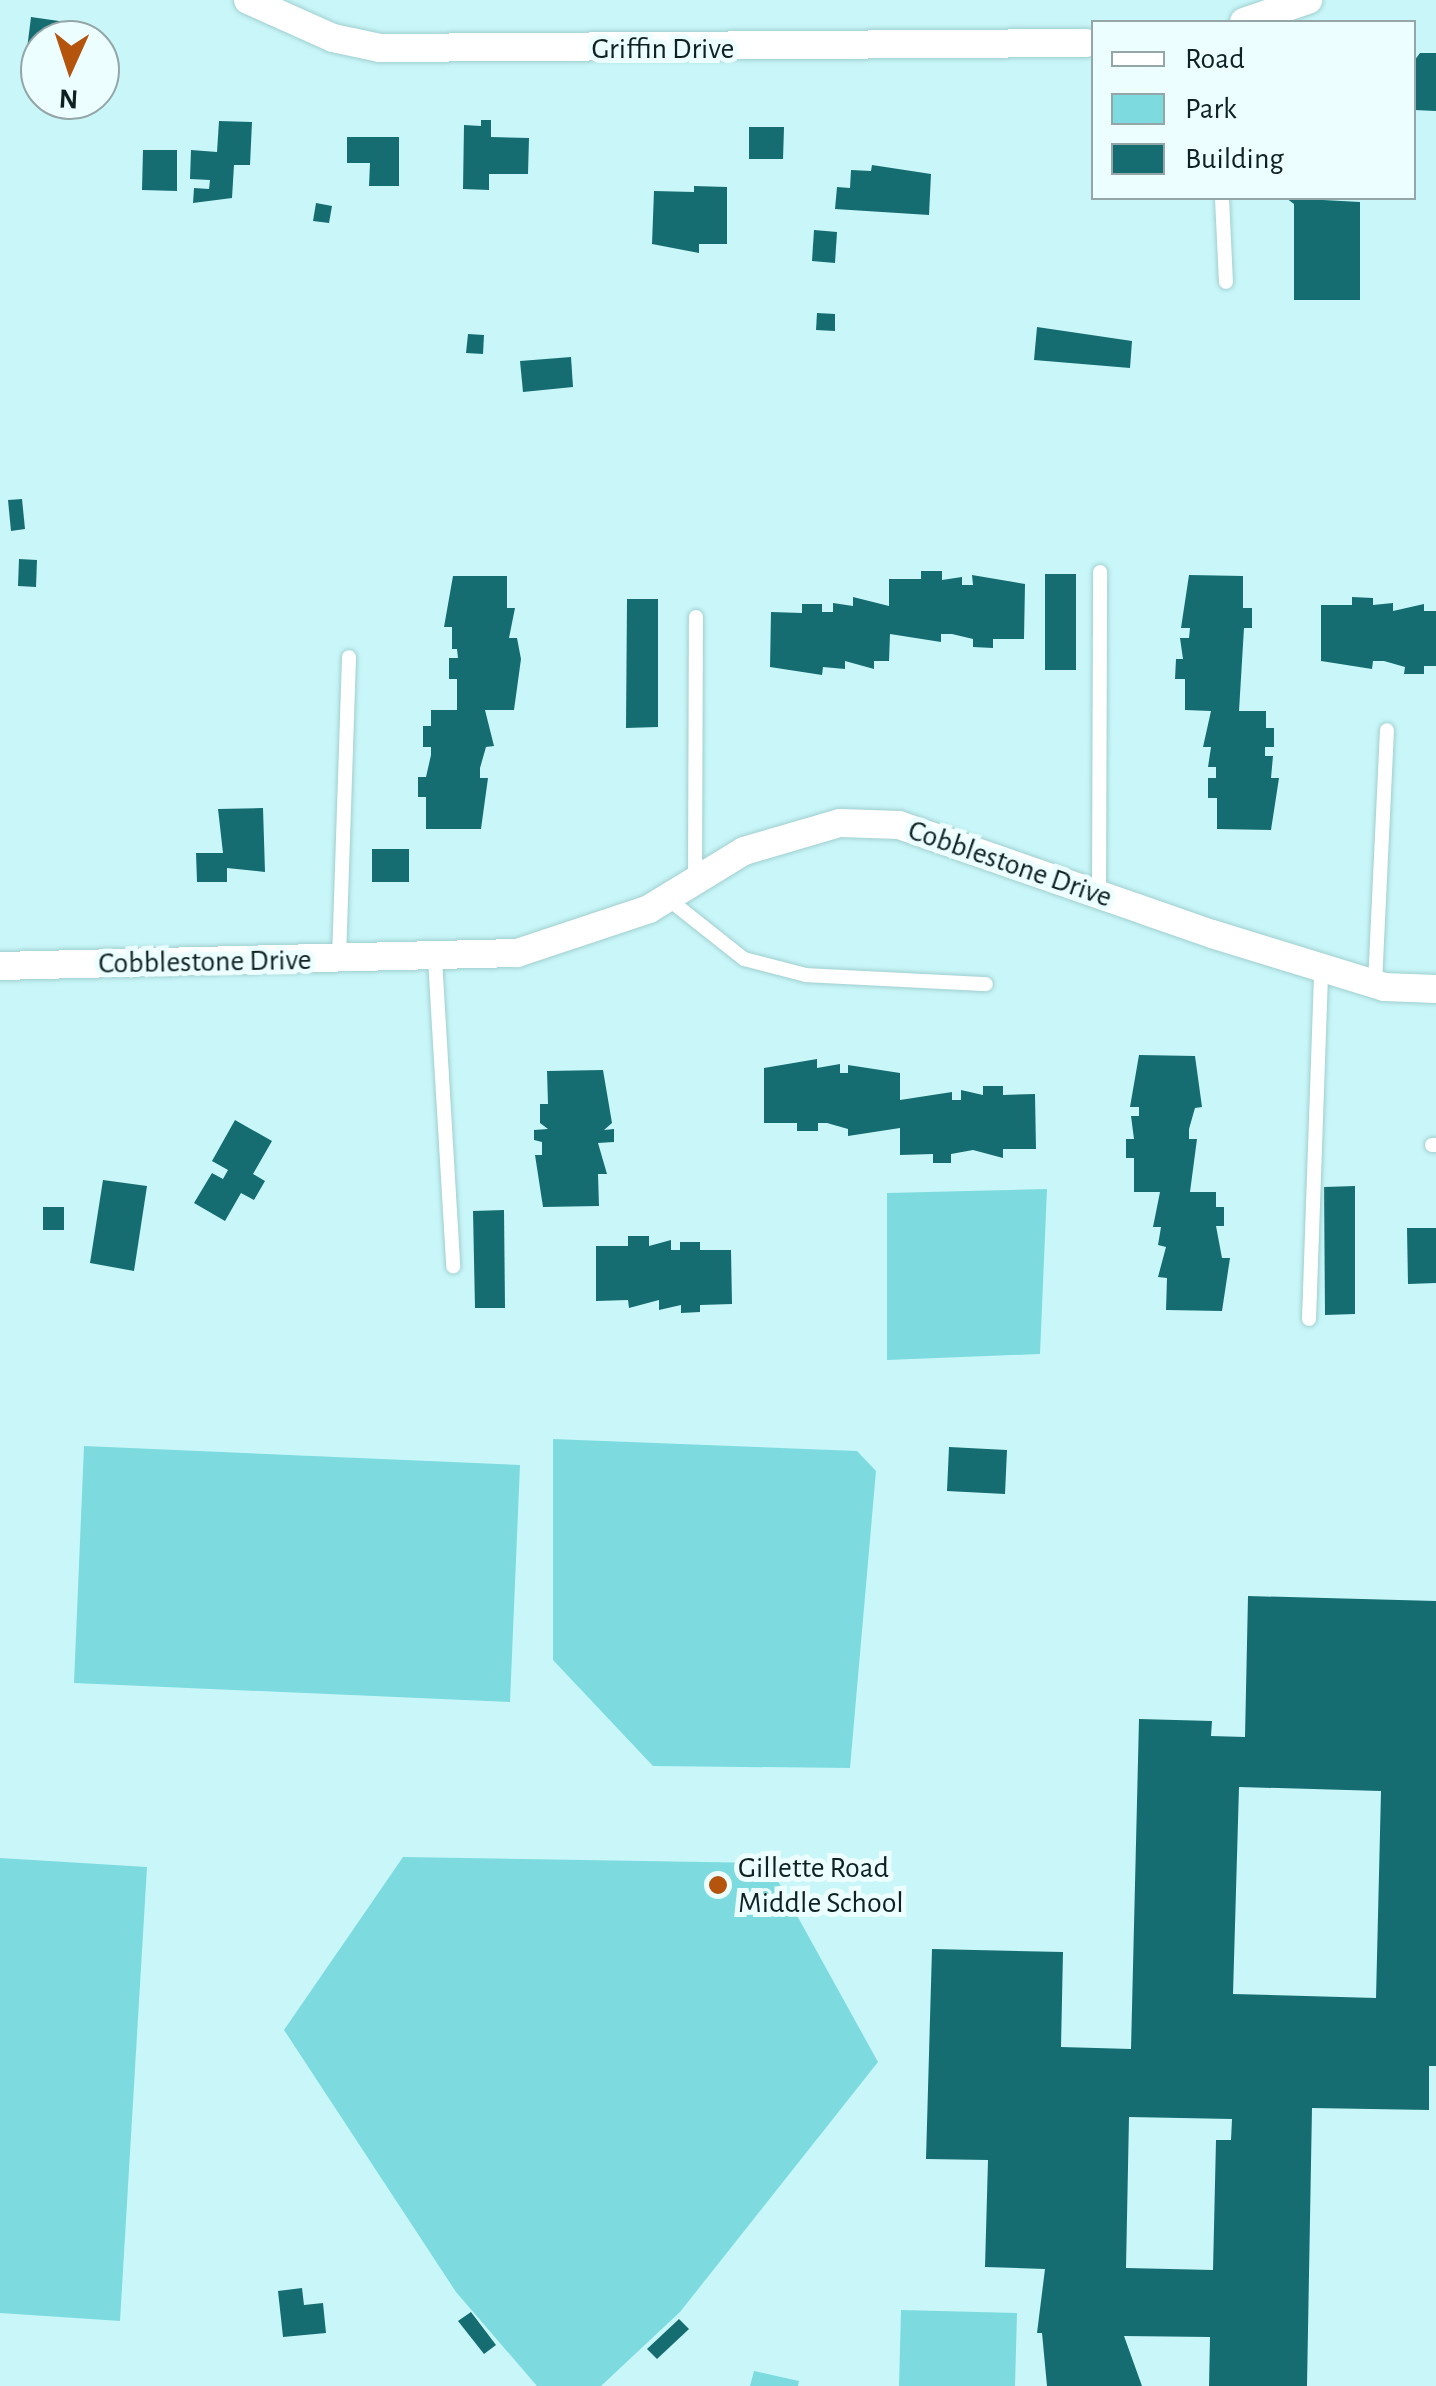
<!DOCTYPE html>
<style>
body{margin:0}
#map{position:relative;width:1436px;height:2386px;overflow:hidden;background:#c9f7f9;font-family:"Alegreya Sans",sans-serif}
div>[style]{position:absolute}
.green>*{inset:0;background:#7ddbdf}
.building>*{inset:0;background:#156d71}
.roads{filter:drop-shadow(0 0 2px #a1cecf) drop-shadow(0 0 2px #a1cecf)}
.service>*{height:14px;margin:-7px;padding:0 7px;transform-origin:7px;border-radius:7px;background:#fff}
.minor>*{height:28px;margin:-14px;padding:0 14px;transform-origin:14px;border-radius:14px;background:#fff}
.dots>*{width:28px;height:28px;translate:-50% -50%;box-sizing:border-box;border:5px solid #ecfeff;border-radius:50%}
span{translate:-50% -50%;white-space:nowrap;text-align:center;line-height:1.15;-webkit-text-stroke:10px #ecfeff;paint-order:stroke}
.street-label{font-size:30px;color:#102122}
.poi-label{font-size:30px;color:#102122}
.left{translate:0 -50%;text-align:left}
.legend{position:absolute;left:1091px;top:20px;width:325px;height:180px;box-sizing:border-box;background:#ecfeff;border:2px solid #94a6a7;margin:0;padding:12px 18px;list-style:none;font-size:30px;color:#102122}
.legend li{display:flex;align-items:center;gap:20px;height:50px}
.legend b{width:50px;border:2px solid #94a6a7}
.north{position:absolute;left:20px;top:20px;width:100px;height:100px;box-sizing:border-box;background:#ecfeff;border:2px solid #94a6a7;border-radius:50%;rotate:183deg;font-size:28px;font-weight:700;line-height:40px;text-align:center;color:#102122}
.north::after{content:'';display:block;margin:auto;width:35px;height:45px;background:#b4540d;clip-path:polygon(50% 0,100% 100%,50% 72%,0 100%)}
</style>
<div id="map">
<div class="green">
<i style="clip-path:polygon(1047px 1189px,1040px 1354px,887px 1360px,887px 1193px)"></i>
<i style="clip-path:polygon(553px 1439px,857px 1451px,876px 1471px,850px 1768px,653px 1766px,553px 1660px)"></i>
<i style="clip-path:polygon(84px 1446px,520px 1465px,510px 1702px,74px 1683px)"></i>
<i style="clip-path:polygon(403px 1857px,768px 1863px,878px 2062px,680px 2312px,601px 2386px,537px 2386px,456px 2292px,284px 2030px)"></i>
<i style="clip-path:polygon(0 1858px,147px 1867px,120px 2321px,0 2313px)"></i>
<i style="clip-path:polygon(901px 2310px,1017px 2313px,1015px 2386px,899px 2386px)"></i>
<i style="clip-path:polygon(754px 2371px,799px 2381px,798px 2386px,750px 2386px)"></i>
</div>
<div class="building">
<i style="clip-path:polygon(31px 17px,66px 22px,63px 40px,40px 40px,40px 59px,26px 57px)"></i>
<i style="clip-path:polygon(1420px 53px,1436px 53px,1436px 111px,1414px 110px,1414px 61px)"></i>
<i style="clip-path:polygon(481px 120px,491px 120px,491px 137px,529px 138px,528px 174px,489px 174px,489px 190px,463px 189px,464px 125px,481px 126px)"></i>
<i style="clip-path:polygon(219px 121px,252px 122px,250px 165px,234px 165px,232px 198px,193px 203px,194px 188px,209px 189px,210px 180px,190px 179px,191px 150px,217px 152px)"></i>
<i style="clip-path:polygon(749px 127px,784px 127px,783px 159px,749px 159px)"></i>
<i style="clip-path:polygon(347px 137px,399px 137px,399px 186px,369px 186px,370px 163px,347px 163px)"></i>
<i style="clip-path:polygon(143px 150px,177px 150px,177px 191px,142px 190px)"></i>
<i style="clip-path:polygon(872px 165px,931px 174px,929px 215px,835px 209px,837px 187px,850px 188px,851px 170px,871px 171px)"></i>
<i style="clip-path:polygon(694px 186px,727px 187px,727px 244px,699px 244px,699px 253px,652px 244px,654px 191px,694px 192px)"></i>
<i style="clip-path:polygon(1286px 198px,1360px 202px,1360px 300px,1294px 300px,1294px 204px)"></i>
<i style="clip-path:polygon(316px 203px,332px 206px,329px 223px,313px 221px)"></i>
<i style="clip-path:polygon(814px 230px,837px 232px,835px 263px,812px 261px)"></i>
<i style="clip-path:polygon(817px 313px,835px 314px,835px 331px,816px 330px)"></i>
<i style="clip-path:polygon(1037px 327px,1132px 341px,1130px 368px,1034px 360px)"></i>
<i style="clip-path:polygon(468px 334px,484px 335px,483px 354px,466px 353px)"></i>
<i style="clip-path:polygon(571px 357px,573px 387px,523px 392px,520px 361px)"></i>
<i style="clip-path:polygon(22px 499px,25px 529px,11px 531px,8px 500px)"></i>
<i style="clip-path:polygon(19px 559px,37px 560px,36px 587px,18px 586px)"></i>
<i style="clip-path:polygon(921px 571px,942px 571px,942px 580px,962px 577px,962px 585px,973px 585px,972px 575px,1025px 584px,1024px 639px,993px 639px,993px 648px,973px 647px,973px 639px,952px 634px,941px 634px,941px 642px,890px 634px,889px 661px,874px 661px,874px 669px,845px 661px,845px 669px,823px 667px,822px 675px,770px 667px,771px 612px,802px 613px,802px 604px,822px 604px,822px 612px,833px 612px,833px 603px,853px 606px,853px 597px,889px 606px,889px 579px,921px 579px)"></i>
<i style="clip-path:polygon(1045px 574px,1076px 574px,1076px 670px,1045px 670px)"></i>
<i style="clip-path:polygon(1189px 575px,1243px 576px,1243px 608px,1252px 608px,1252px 628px,1244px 628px,1239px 711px,1266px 711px,1266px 728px,1274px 728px,1274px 747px,1265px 747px,1265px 756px,1273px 756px,1271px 778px,1279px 778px,1271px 830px,1217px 829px,1217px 798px,1208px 798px,1208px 778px,1216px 778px,1216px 767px,1208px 767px,1211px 747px,1203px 747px,1211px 711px,1185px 710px,1185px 679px,1175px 679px,1176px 659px,1183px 659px,1180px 638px,1189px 638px,1190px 628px,1181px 628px)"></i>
<i style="clip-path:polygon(453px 576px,507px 576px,507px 608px,515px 608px,509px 638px,517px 638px,521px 659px,514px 710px,485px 710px,494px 746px,486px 747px,480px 768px,480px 778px,488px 778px,481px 829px,426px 829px,426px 797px,418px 797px,418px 777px,426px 777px,431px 755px,431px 747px,423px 747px,423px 726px,431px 726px,431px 710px,457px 710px,457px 679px,449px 679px,449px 658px,458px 658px,457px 649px,452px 649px,452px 627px,444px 627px)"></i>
<i style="clip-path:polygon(1352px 597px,1373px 598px,1373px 605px,1393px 603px,1393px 611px,1424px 604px,1424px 611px,1436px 611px,1436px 666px,1424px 666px,1424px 674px,1404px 674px,1405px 667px,1384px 661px,1373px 661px,1372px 669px,1321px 661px,1321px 605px,1352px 605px)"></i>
<i style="clip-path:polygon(627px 599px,658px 599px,658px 727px,626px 728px)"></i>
<i style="clip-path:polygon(263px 808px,265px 872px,227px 868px,227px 882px,197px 882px,196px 853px,223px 853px,218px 809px)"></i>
<i style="clip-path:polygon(372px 849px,409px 849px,409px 882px,372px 882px)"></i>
<i style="clip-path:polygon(1139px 1055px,1195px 1056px,1202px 1107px,1195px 1108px,1189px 1129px,1189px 1139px,1197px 1139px,1190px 1192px,1216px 1192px,1216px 1207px,1224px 1207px,1224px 1226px,1216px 1226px,1222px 1258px,1230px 1258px,1222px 1311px,1166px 1310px,1167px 1278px,1158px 1277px,1166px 1247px,1158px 1245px,1161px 1227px,1153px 1227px,1160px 1192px,1134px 1192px,1134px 1158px,1126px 1158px,1126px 1139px,1134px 1139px,1131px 1116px,1139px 1116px,1139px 1107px,1130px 1107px)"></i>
<i style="clip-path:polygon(817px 1059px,817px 1068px,840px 1064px,840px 1073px,848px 1073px,848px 1065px,900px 1073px,900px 1100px,952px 1092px,952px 1100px,961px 1100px,961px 1090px,983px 1095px,983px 1086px,1003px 1086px,1003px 1095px,1035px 1094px,1036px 1149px,1003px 1149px,1003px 1158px,973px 1150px,951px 1154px,951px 1163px,933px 1163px,933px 1154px,900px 1155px,900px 1128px,848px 1136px,848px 1129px,827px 1123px,818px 1123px,818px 1131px,797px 1131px,797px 1123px,764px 1123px,764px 1068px)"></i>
<i style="clip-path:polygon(603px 1070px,612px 1123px,604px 1130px,614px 1129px,614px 1142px,598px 1143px,607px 1174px,598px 1174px,599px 1206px,543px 1207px,535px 1155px,542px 1155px,542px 1142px,534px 1140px,534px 1130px,548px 1129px,540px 1123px,540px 1104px,548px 1104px,547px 1071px)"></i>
<i style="clip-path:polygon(235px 1120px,272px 1141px,253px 1174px,265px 1181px,254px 1200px,241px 1193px,225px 1221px,194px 1203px,212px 1173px,223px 1179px,228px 1170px,212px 1161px)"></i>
<i style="clip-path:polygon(103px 1180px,147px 1186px,134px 1271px,90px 1263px)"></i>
<i style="clip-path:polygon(1355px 1186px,1355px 1314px,1325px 1315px,1324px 1187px)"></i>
<i style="clip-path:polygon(43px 1207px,64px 1207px,64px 1230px,43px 1230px)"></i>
<i style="clip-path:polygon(504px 1210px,505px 1308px,475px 1308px,473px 1211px)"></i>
<i style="clip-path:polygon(1407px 1228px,1436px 1228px,1436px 1283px,1408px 1284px)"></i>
<i style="clip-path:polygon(628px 1236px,649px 1236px,649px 1246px,671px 1240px,671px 1250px,680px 1250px,680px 1242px,700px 1242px,700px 1250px,731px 1250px,732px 1304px,700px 1305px,700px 1312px,681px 1313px,681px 1305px,659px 1310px,659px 1300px,629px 1308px,628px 1300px,596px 1301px,596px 1246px,628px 1246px)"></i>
<i style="clip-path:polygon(949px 1447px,1007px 1450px,1005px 1494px,947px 1491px)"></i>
<i style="clip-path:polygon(evenodd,1248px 1596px,1436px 1601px,1436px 2066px,1429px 2066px,1429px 2110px,1312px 2108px,1307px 2386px,1209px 2386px,1210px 2337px,1124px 2336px,1142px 2386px,1047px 2386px,1042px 2333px,1037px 2333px,1045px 2269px,985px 2267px,988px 2160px,926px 2159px,932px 1949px,1063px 1952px,1061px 2047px,1131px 2049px,1139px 1719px,1212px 1721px,1211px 1736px,1245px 1737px,1248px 1596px,1239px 1787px,1381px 1791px,1376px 1998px,1233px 1994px,1239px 1787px,1248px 1596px,1129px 2117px,1232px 2119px,1231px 2140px,1216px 2140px,1213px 2270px,1126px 2268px,1129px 2117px)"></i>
<i style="clip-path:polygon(302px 2288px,304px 2305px,323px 2303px,326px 2333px,283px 2337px,278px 2291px)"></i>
<i style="clip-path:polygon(471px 2312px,496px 2345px,484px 2354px,458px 2321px)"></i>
<i style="clip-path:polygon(679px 2319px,689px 2329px,657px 2359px,647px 2349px)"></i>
</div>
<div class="roads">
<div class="service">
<i style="left:1222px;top:198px;width:84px;rotate:87.3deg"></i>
<i style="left:695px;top:880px;width:263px;rotate:-89.8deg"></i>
<i style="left:1099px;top:895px;width:323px;rotate:-89.8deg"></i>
<i style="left:667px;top:898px;width:98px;rotate:38.4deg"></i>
<i style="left:744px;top:959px;width:64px;rotate:14.5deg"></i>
<i style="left:806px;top:975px;width:180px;rotate:2.9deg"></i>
<i style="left:339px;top:959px;width:302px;rotate:-88.1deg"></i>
<i style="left:435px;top:959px;width:308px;rotate:86.6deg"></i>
<i style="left:1375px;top:984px;width:254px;rotate:-87.3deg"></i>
<i style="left:1432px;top:1145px;width:4px"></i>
<i style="left:1309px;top:1319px;width:352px;rotate:-88deg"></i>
</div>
<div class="minor">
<i style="left:248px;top:0;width:93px;rotate:24.1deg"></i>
<i style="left:333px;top:38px;width:48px;rotate:12deg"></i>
<i style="left:380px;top:48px;width:706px;rotate:-0.41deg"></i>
<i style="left:1244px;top:22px;width:68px;rotate:-19deg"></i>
<i style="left:0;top:966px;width:517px;rotate:-1.44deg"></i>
<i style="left:517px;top:953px;width:139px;rotate:-18.4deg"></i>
<i style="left:649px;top:909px;width:111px;rotate:-31.4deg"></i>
<i style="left:744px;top:851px;width:100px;rotate:-16.3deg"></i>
<i style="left:840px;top:823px;width:59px;rotate:1.9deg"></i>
<i style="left:899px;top:825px;width:331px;rotate:19.2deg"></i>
<i style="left:1212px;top:934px;width:180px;rotate:17.1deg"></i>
<i style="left:1384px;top:987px;width:52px;rotate:2.2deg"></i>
</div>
</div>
<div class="dots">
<i style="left:718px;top:1885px;background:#b4540d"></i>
</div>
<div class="street-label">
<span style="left:663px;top:49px">Griffin Drive</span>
<span style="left:1010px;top:864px;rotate:19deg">Cobblestone Drive</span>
<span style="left:205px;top:962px;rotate:-1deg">Cobblestone Drive</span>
</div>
<div class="poi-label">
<span class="left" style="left:738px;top:1885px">Gillette Road<br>Middle School</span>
</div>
<ul class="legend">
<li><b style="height:12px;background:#fff"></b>Road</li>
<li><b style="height:28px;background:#7ddbdf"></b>Park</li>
<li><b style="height:28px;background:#156d71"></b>Building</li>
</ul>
<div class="north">N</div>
</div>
